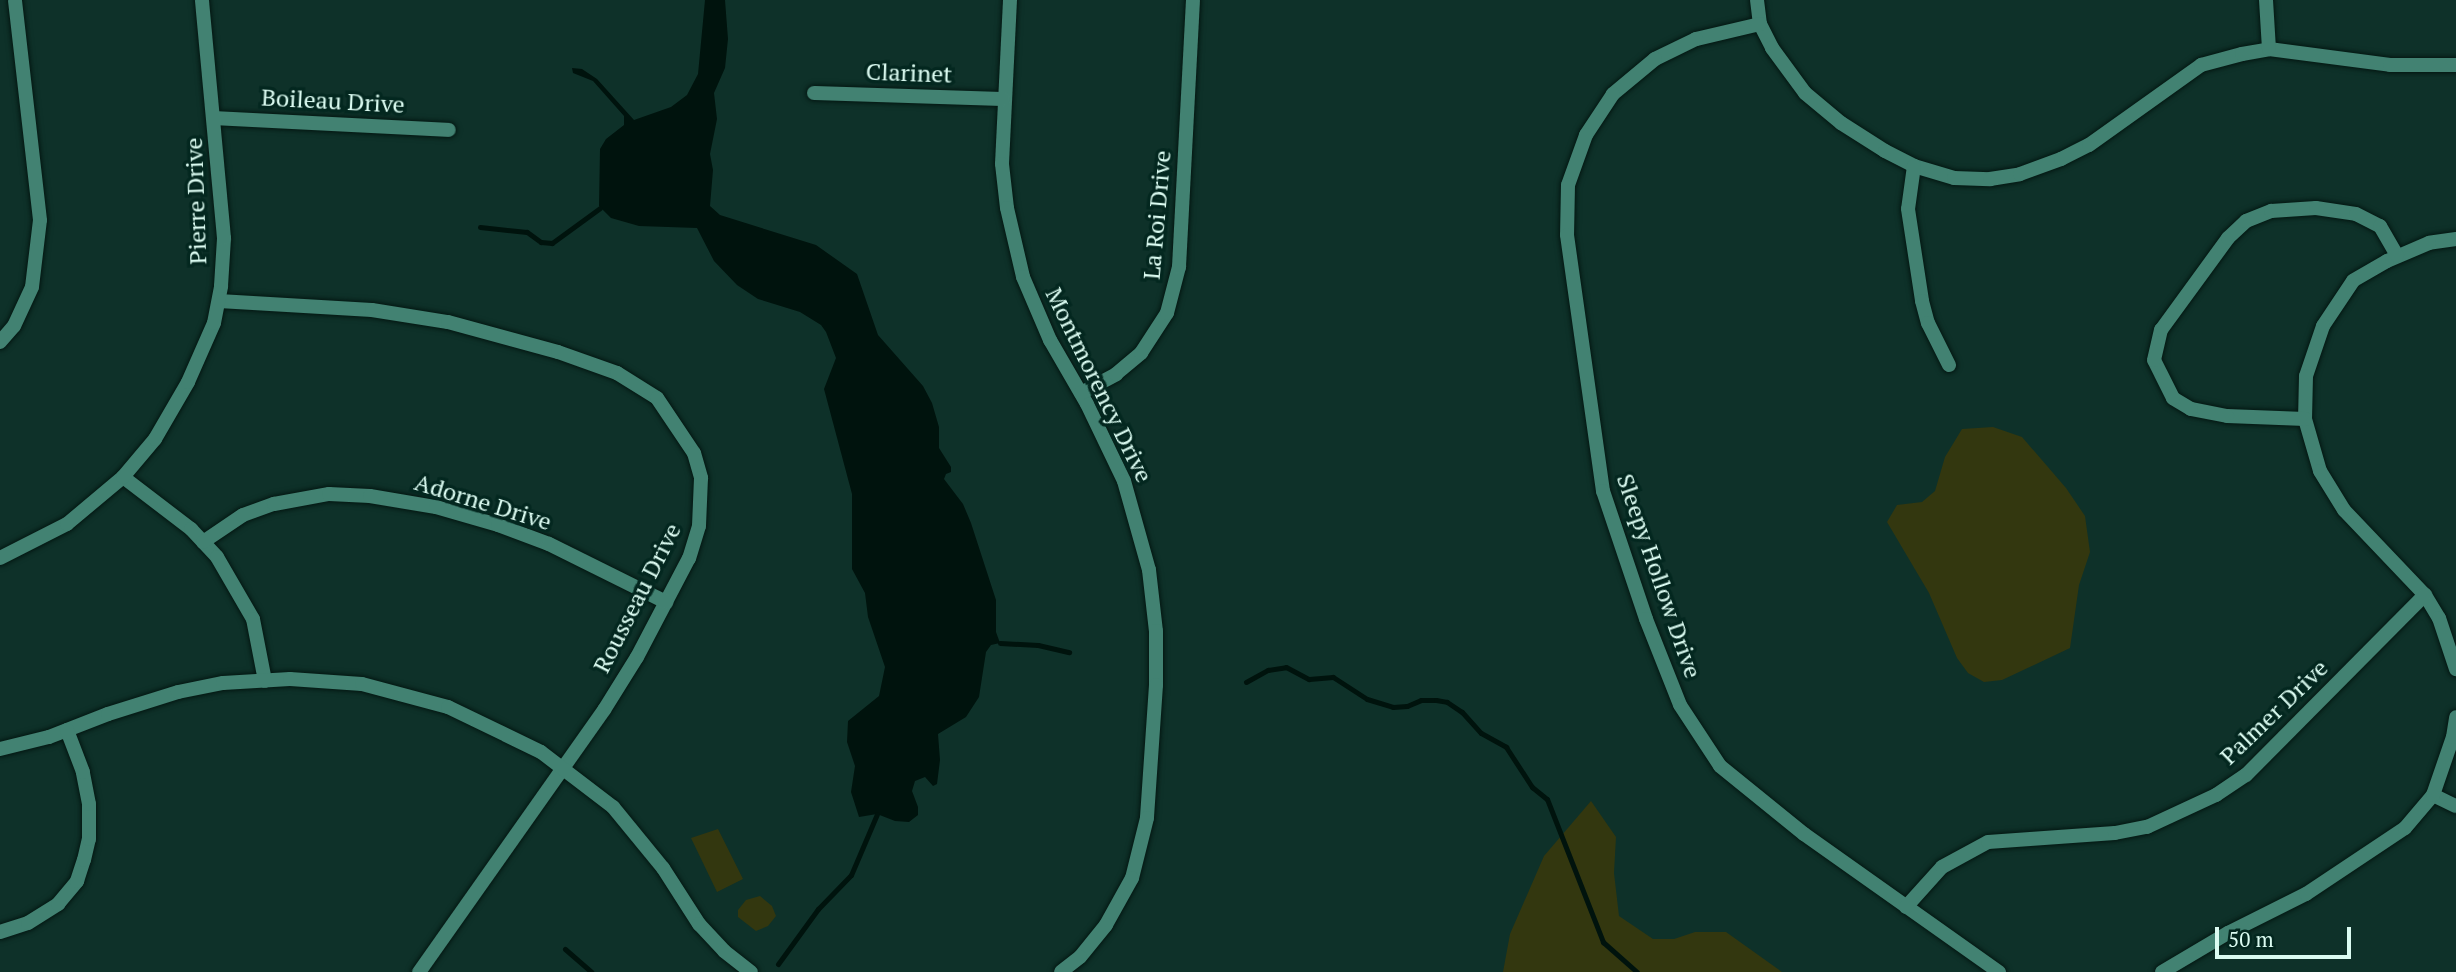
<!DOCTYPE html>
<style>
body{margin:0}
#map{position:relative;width:2456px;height:972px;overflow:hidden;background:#0e3129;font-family:"PT Serif",serif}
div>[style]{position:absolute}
.green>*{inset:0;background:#33370f}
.water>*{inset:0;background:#00130d}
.stream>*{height:5px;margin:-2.5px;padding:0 2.5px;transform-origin:2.5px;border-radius:2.5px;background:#00130d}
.roads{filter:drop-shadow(0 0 2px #041712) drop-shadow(0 0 2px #041712)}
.street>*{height:14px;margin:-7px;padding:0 7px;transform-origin:7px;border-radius:7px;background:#428272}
span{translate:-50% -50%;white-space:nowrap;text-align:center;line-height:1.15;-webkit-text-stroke:7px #03271f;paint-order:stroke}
.street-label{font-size:24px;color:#dbfbf1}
.scale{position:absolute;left:2215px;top:927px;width:136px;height:32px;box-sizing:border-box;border:4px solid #dbfbf1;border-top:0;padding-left:9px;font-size:21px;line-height:24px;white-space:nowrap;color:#dbfbf1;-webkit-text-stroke:5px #03271f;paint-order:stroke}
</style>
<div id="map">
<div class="green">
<i style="clip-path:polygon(1993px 427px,2022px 437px,2066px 488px,2085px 516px,2090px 552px,2079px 585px,2070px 648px,2002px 680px,1984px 682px,1968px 673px,1957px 658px,1929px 593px,1887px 522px,1897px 505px,1922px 502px,1935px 491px,1945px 457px,1962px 429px)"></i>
<i style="clip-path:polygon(1591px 801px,1616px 837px,1614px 873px,1619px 916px,1653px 939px,1674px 939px,1695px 932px,1726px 932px,1782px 972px,1503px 972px,1510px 934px,1544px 856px)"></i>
<i style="clip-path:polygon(718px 829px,743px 879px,717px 892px,691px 838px)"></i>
<i style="clip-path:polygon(760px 896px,772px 906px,776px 916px,768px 926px,756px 931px,738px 917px,738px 910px,746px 900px)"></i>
</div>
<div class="water">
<i style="clip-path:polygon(705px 0,725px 0,728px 39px,725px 68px,714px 93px,717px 119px,710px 154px,713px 170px,710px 206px,720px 215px,816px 245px,857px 274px,878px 335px,923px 386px,932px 403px,939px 427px,939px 448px,951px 467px,951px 472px,946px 474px,944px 479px,963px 504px,971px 523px,996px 600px,996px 632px,1000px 643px,991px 645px,986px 652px,979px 697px,966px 717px,938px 734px,940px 760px,937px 784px,933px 786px,925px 777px,915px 781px,912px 791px,918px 807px,918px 815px,909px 822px,895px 821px,877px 814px,859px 817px,851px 792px,855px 766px,847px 742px,848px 721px,879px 696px,885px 667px,868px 617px,865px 593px,852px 569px,852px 494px,824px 389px,836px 358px,826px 332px,821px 325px,800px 312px,758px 299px,737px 285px,714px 261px,697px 228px,639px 226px,611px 218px,599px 206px,600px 149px,606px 139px,624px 125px,624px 116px,593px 81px,573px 73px,572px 68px,582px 69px,597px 79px,634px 120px,671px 107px,687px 95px,698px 74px)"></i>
</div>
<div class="stream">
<i style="left:480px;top:227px;width:47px;rotate:6.1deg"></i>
<i style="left:527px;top:232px;width:17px;rotate:36deg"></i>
<i style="left:541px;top:242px;width:11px;rotate:5deg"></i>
<i style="left:552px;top:243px;width:59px;rotate:-36.1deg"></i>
<i style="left:1000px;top:643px;width:38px;rotate:3deg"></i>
<i style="left:1038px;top:645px;width:32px;rotate:13deg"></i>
<i style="left:1246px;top:682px;width:25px;rotate:-29deg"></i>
<i style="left:1268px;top:670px;width:18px;rotate:-9deg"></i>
<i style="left:1286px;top:667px;width:26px;rotate:28deg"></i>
<i style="left:1309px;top:679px;width:24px;rotate:-5deg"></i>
<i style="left:1333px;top:677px;width:40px;rotate:32.9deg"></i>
<i style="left:1367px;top:699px;width:27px;rotate:17deg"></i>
<i style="left:1393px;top:707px;width:14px;rotate:-4deg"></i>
<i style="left:1407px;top:706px;width:15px;rotate:-23deg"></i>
<i style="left:1421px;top:700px;width:15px"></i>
<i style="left:1436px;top:700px;width:11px;rotate:10deg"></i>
<i style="left:1447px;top:702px;width:18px;rotate:34deg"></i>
<i style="left:1462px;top:712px;width:28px;rotate:48deg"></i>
<i style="left:1481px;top:733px;width:29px;rotate:29deg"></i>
<i style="left:1506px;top:747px;width:48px;rotate:57deg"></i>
<i style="left:1532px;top:787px;width:19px;rotate:39deg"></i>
<i style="left:1547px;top:799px;width:154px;rotate:68.6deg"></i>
<i style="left:1603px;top:942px;width:45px;rotate:41.4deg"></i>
<i style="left:565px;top:949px;width:35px;rotate:41deg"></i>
<i style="left:778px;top:964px;width:68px;rotate:-54deg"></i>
<i style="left:818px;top:909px;width:47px;rotate:-45.9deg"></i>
<i style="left:851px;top:875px;width:66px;rotate:-66.9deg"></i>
</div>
<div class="roads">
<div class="street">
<i style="left:1010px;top:0;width:164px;rotate:92.8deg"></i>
<i style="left:1002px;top:164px;width:44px;rotate:83.5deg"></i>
<i style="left:1007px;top:208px;width:71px;rotate:76.9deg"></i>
<i style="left:1023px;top:277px;width:69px;rotate:66.8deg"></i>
<i style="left:1050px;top:340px;width:74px;rotate:60deg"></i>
<i style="left:1087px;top:404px;width:85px;rotate:64.3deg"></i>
<i style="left:1124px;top:481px;width:92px;rotate:74.3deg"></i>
<i style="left:1149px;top:570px;width:61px;rotate:83.5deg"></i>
<i style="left:1156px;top:631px;width:54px;rotate:90deg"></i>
<i style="left:1156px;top:685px;width:133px;rotate:93.9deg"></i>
<i style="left:1147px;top:818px;width:62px;rotate:104deg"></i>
<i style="left:1132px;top:878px;width:54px;rotate:119deg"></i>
<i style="left:1106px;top:925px;width:41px;rotate:129.1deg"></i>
<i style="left:1080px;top:957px;width:24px;rotate:142deg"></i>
<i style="left:1757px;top:0;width:24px;rotate:83deg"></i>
<i style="left:1760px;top:24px;width:27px;rotate:63deg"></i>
<i style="left:1772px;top:48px;width:56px;rotate:53.7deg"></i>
<i style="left:1805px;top:93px;width:47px;rotate:39.8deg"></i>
<i style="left:1841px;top:123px;width:52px;rotate:32.5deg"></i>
<i style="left:1885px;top:151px;width:33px;rotate:27deg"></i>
<i style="left:1914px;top:166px;width:42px;rotate:16.7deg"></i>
<i style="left:1954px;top:178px;width:36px;rotate:2deg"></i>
<i style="left:1990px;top:179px;width:30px;rotate:-9deg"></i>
<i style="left:2020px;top:174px;width:44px;rotate:-20.1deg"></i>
<i style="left:2061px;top:159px;width:31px;rotate:-27deg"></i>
<i style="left:2089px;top:145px;width:138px;rotate:-35.5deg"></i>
<i style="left:2201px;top:65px;width:42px;rotate:-15deg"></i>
<i style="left:2242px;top:54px;width:27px;rotate:-10deg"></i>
<i style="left:2269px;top:49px;width:122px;rotate:7.5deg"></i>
<i style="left:2390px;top:65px;width:66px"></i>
<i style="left:2266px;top:0;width:49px;rotate:86.5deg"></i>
<i style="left:1760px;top:24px;width:66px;rotate:166.8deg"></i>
<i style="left:1696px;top:39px;width:46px;rotate:154deg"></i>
<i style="left:1655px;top:59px;width:55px;rotate:140.2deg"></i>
<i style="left:1613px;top:94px;width:49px;rotate:123.4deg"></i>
<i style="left:1586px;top:135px;width:53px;rotate:109.8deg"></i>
<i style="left:1568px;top:185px;width:50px;rotate:91.1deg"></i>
<i style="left:1567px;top:235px;width:259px;rotate:82deg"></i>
<i style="left:1603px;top:491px;width:135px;rotate:71.4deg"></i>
<i style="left:1646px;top:619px;width:92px;rotate:68.4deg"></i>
<i style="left:1680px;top:705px;width:73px;rotate:56.7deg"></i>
<i style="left:1720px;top:766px;width:108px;rotate:39deg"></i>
<i style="left:1804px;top:834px;width:239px;rotate:35.3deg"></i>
<i style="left:814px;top:93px;width:189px;rotate:1.8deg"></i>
<i style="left:215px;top:118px;width:234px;rotate:2.9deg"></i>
<i style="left:1914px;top:166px;width:43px;rotate:97.9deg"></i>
<i style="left:1908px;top:209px;width:93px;rotate:81.3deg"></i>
<i style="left:1922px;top:301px;width:23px;rotate:75deg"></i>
<i style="left:1928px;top:323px;width:47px;rotate:63.4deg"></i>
<i style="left:2456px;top:239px;width:27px;rotate:172deg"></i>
<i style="left:2429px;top:243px;width:46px;rotate:156.8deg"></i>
<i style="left:2387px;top:261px;width:39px;rotate:150deg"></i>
<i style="left:2353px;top:281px;width:54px;rotate:123.7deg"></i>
<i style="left:2323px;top:326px;width:53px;rotate:108.8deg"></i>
<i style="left:2306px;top:376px;width:43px;rotate:91.3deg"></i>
<i style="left:2305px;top:419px;width:54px;rotate:73.9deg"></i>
<i style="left:2320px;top:471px;width:46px;rotate:58.4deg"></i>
<i style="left:2344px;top:510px;width:117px;rotate:46.4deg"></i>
<i style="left:2425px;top:595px;width:27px;rotate:59deg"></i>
<i style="left:2439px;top:618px;width:54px;rotate:71.6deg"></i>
<i style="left:219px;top:301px;width:153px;rotate:3.4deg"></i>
<i style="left:372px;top:310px;width:77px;rotate:9deg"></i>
<i style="left:448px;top:322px;width:114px;rotate:15.3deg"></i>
<i style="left:558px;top:352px;width:63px;rotate:19.6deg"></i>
<i style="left:617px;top:373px;width:47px;rotate:32deg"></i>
<i style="left:657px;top:398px;width:66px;rotate:56.1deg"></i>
<i style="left:694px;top:453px;width:26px;rotate:74deg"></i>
<i style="left:701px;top:478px;width:48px;rotate:92.4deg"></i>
<i style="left:699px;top:526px;width:34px;rotate:107deg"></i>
<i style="left:689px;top:558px;width:112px;rotate:117.7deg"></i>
<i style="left:637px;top:657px;width:62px;rotate:121.9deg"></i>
<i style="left:604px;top:710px;width:321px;rotate:125.2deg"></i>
<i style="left:0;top:342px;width:21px;rotate:-49deg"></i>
<i style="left:14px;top:326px;width:43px;rotate:-65.2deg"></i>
<i style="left:32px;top:287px;width:67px;rotate:-83.2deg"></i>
<i style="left:40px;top:220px;width:221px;rotate:-96.5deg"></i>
<i style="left:1081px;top:393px;width:40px;rotate:-28deg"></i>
<i style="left:1116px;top:374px;width:33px;rotate:-40deg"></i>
<i style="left:1141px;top:353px;width:48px;rotate:-57deg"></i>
<i style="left:1167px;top:313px;width:48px;rotate:-75.4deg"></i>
<i style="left:1179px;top:267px;width:267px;rotate:-87deg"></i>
<i style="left:2305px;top:419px;width:78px;rotate:-177.8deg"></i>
<i style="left:2227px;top:416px;width:37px;rotate:-169deg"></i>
<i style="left:2191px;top:409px;width:21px;rotate:-149deg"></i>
<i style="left:2173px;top:398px;width:42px;rotate:-116.6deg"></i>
<i style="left:2154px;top:360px;width:31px;rotate:-77deg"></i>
<i style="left:2161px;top:330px;width:114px;rotate:-53.9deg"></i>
<i style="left:2228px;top:238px;width:25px;rotate:-43deg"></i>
<i style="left:2246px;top:221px;width:27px;rotate:-22deg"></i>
<i style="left:2271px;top:211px;width:45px;rotate:-3.8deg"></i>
<i style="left:2316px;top:208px;width:40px;rotate:8.5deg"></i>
<i style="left:2356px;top:214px;width:27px;rotate:27deg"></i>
<i style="left:2380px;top:226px;width:34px;rotate:60deg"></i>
<i style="left:123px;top:477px;width:86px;rotate:37.4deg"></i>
<i style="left:191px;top:529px;width:38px;rotate:47deg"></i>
<i style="left:217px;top:557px;width:72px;rotate:59.9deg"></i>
<i style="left:253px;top:619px;width:63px;rotate:79deg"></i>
<i style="left:203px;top:542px;width:48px;rotate:-34deg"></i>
<i style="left:243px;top:515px;width:33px;rotate:-20deg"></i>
<i style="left:274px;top:504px;width:56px;rotate:-10.3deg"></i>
<i style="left:329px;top:494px;width:41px;rotate:2.8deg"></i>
<i style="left:370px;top:496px;width:67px;rotate:9.5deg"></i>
<i style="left:436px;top:507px;width:65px;rotate:16.2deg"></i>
<i style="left:498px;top:525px;width:54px;rotate:20.4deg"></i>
<i style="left:549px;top:544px;width:131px;rotate:26.4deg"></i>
<i style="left:0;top:558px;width:75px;rotate:-26.9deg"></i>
<i style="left:67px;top:524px;width:73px;rotate:-40deg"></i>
<i style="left:123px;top:477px;width:50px;rotate:-49.9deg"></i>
<i style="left:155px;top:439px;width:66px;rotate:-59.9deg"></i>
<i style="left:188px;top:382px;width:64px;rotate:-66.2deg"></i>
<i style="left:214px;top:323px;width:38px;rotate:-79deg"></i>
<i style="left:221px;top:286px;width:48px;rotate:-86.4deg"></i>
<i style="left:224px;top:238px;width:239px;rotate:-95.3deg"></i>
<i style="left:0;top:749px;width:50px;rotate:-13.8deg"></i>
<i style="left:49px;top:737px;width:63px;rotate:-21.3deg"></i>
<i style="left:108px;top:714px;width:73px;rotate:-17.4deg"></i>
<i style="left:178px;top:692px;width:46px;rotate:-11.3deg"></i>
<i style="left:223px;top:683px;width:67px;rotate:-3.4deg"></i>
<i style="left:290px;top:679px;width:72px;rotate:4deg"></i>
<i style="left:362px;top:684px;width:89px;rotate:15deg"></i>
<i style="left:448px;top:707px;width:103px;rotate:25.8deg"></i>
<i style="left:541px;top:752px;width:91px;rotate:37.4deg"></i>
<i style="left:613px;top:807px;width:79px;rotate:50.7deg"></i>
<i style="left:663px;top:868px;width:67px;rotate:57.3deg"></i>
<i style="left:699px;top:924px;width:37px;rotate:47deg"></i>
<i style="left:724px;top:951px;width:34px;rotate:38deg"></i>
<i style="left:2433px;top:795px;width:25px;rotate:26deg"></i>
<i style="left:1906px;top:907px;width:54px;rotate:-48deg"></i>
<i style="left:1942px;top:867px;width:52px;rotate:-28.5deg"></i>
<i style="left:1988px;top:842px;width:127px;rotate:-4.1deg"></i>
<i style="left:2115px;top:833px;width:33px;rotate:-11deg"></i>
<i style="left:2147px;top:827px;width:76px;rotate:-24.9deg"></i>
<i style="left:2216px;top:795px;width:36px;rotate:-34deg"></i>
<i style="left:2246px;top:775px;width:254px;rotate:-45.2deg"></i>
<i style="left:0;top:932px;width:29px;rotate:-18deg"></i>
<i style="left:28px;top:923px;width:36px;rotate:-32deg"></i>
<i style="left:58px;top:904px;width:30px;rotate:-50deg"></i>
<i style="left:77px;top:881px;width:22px;rotate:-72deg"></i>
<i style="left:84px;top:860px;width:22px;rotate:-77deg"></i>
<i style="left:89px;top:839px;width:35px;rotate:-90deg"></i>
<i style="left:89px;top:804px;width:33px;rotate:-101deg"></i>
<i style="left:83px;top:772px;width:45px;rotate:-110.9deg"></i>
<i style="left:2162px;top:972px;width:77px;rotate:-30.6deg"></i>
<i style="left:2228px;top:933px;width:87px;rotate:-26.6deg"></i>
<i style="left:2306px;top:894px;width:119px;rotate:-33.7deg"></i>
<i style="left:2405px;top:828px;width:43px;rotate:-49.7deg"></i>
<i style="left:2433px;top:795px;width:61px;rotate:-71deg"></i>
<i style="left:2453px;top:737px;width:20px;rotate:-81deg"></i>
</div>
</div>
<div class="street-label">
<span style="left:909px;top:73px;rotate:2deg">Clarinet</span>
<span style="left:333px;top:101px;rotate:3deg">Boileau Drive</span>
<span style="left:196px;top:201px;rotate:-92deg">Pierre Drive</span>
<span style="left:1157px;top:215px;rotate:-85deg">La Roi Drive</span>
<span style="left:1099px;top:385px;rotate:64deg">Montmorency Drive</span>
<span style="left:483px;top:502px;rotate:17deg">Adorne Drive</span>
<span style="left:1659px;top:576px;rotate:71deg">Sleepy Hollow Drive</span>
<span style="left:637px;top:598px;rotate:-63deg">Rousseau Drive</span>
<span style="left:2274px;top:712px;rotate:-44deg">Palmer Drive</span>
</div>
<div class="scale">50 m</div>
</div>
